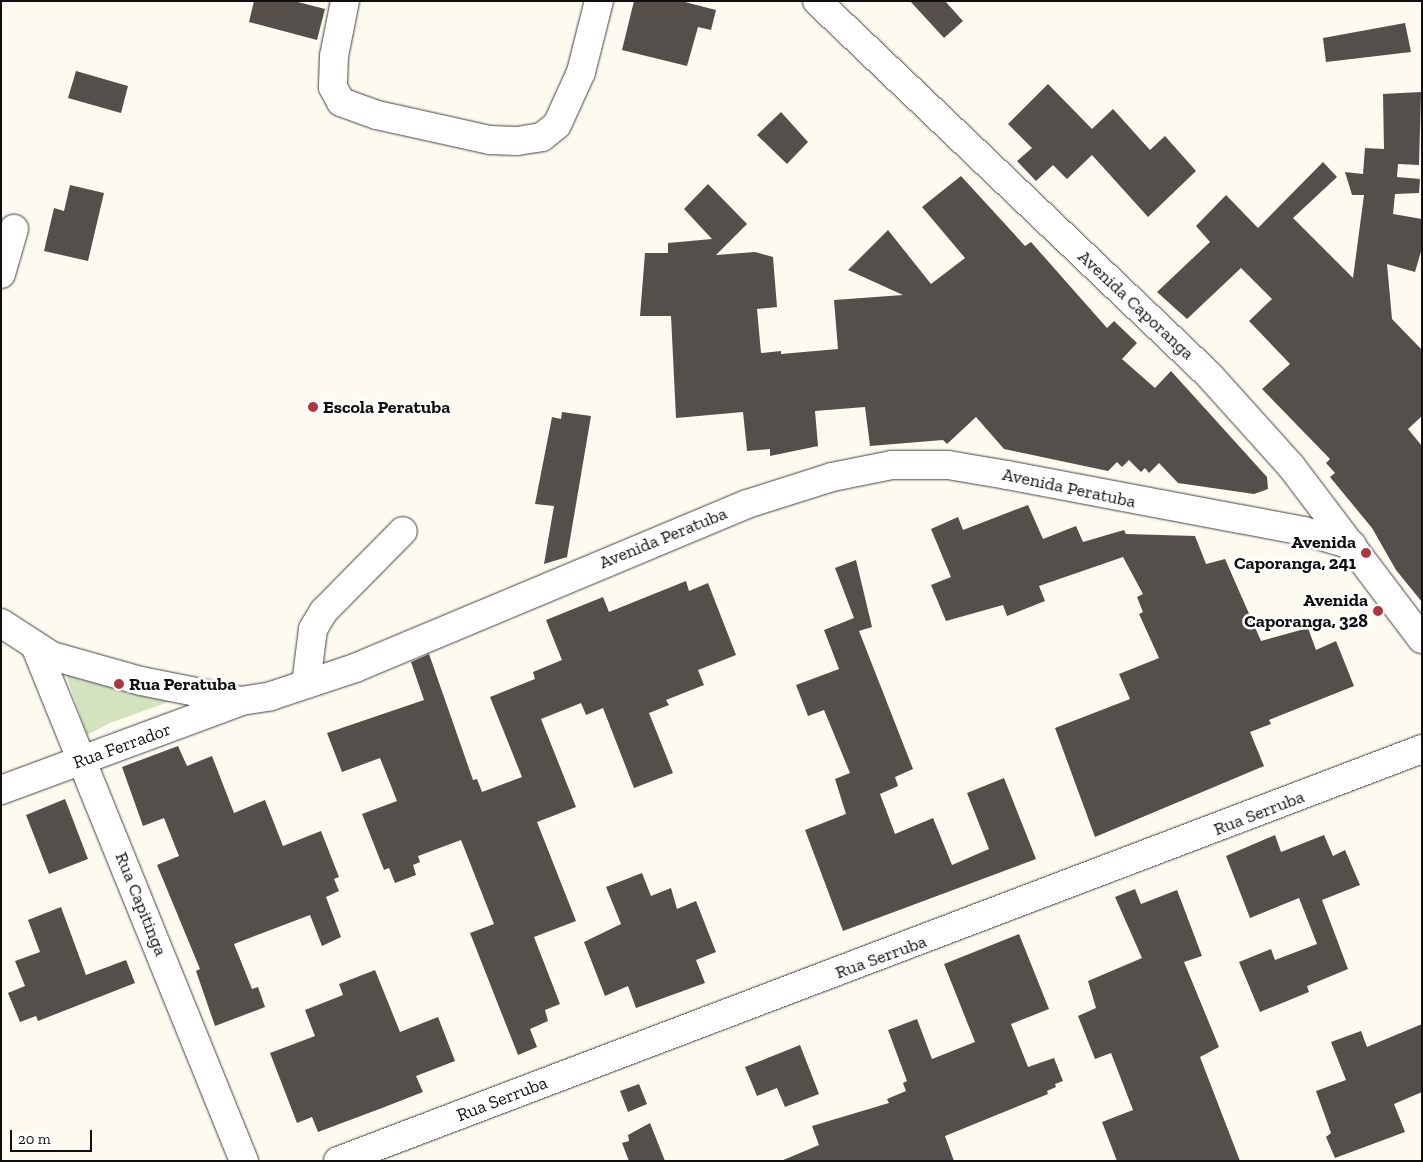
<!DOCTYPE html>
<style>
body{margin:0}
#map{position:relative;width:1423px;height:1162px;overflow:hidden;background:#fdfaf0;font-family:"Zilla Slab",serif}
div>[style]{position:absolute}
.green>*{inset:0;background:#d2e3be}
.building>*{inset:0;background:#554f4b}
.roads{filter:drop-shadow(0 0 1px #414141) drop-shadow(0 0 1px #414141)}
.minor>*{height:28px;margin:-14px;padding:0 14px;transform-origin:14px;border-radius:14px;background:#fff}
.dots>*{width:14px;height:14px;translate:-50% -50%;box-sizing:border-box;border:2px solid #fff;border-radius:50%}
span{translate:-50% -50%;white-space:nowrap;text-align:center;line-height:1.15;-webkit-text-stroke:5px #fff;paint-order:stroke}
.street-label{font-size:18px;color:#0e0e0e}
.poi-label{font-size:18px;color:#0e0e0e;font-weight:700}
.left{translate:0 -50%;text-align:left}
.right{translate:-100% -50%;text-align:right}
.frame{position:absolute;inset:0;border:2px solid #0e0e0e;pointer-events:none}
.scale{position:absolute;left:10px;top:1130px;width:82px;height:22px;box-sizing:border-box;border:2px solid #0e0e0e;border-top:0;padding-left:6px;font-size:15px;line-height:18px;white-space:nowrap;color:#0e0e0e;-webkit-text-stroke:4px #fff;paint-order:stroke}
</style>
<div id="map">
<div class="green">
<i style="clip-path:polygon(66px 675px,97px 681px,185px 696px,110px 723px,87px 735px)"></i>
</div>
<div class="building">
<i style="clip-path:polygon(254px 1px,294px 1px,325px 9px,317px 40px,249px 22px)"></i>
<i style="clip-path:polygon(634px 1px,681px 1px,716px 10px,711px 30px,698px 27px,687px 66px,622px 50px)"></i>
<i style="clip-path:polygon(910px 1px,945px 1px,963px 21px,944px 38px)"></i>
<i style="clip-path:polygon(1405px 23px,1411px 52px,1326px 62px,1323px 38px)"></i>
<i style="clip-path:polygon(76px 71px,128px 86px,121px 113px,68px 98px)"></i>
<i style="clip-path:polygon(1048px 84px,1092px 129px,1113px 109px,1150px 150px,1165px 136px,1196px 171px,1148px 217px,1092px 155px,1067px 179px,1053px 165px,1036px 181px,1017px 161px,1032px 148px,1008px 124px)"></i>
<i style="clip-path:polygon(1421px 92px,1419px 165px,1398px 164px,1397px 177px,1420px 179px,1419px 193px,1395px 194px,1393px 214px,1422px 219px,1422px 248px,1415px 272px,1387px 264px,1392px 319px,1422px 350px,1422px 416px,1408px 429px,1422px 446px,1422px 602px,1396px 570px,1372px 528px,1330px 477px,1335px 473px,1326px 463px,1330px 459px,1262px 389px,1290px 364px,1249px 321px,1272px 299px,1241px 268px,1187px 319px,1157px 292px,1210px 242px,1196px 226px,1226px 195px,1258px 228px,1323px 162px,1337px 177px,1293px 218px,1353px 278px,1364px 195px,1352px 195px,1345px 172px,1363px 174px,1365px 148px,1384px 149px,1383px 94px)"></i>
<i style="clip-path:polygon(781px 112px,808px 142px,787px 164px,757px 135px)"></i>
<i style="clip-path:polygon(961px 176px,1025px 246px,1031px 242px,1107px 328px,1114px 321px,1137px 343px,1122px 359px,1155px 388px,1171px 371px,1267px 477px,1268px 489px,1254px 494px,1178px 483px,1159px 463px,1149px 473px,1145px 468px,1141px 472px,1129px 460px,1122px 467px,1117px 462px,1108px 471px,1004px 449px,976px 417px,947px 444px,943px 440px,870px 446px,865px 407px,815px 411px,818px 446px,770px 456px,770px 449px,747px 451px,743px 412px,676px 418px,671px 316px,640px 316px,645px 253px,668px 253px,668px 243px,712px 239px,684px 209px,708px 184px,747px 224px,716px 255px,755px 252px,773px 257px,777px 307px,757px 309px,761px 353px,781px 351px,781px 354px,838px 349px,834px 300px,903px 295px,848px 270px,888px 230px,931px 284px,965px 258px,922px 207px)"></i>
<i style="clip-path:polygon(70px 185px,104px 193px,88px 261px,44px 251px,54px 208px,64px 211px)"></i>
<i style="clip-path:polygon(562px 412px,591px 416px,567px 557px,544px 564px,554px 506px,535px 504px,552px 417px,561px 419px)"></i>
<i style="clip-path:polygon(1028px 505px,1043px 539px,1076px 526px,1083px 542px,1124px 530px,1126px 534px,1195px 536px,1206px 564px,1225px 559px,1261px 641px,1308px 628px,1316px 650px,1336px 641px,1354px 686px,1269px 720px,1271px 724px,1250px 732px,1264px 766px,1095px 837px,1055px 728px,1130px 699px,1119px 674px,1159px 658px,1139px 614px,1143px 612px,1137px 597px,1143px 594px,1123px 557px,1039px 586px,1045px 601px,1007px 616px,1003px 605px,946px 621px,931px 585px,951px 577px,931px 529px,958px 517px,963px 530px)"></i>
<i style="clip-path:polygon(856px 560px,872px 627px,859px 631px,913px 769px,895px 777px,898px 786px,880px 794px,895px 834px,933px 818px,952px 865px,989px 849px,967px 793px,1004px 778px,1036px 859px,843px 931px,805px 830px,846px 814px,835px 779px,850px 773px,824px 710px,808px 716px,796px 685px,839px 669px,824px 630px,854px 618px,835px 568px)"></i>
<i style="clip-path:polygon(686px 581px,689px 591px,708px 583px,736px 655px,698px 670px,704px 685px,666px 700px,669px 705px,649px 713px,673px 773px,634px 788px,603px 708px,586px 715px,581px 703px,541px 719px,576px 807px,537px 822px,576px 921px,534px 937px,560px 1004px,545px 1010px,548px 1021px,530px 1029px,537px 1047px,518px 1055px,470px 933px,494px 924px,461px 840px,418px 856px,420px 862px,413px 865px,416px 875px,395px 883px,389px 868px,384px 870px,362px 814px,397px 801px,380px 758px,342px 772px,327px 733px,424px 700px,411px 662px,429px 654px,473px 780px,477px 779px,482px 792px,522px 777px,490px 697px,535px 679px,533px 672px,562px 660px,546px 620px,603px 597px,609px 612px)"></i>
<i style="clip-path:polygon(178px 746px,187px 766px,212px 756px,234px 813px,265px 800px,283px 846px,321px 831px,339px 877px,334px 879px,339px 891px,326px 897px,341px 937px,322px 946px,310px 915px,234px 944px,252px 989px,258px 987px,265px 1007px,215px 1026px,196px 971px,200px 969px,157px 865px,179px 856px,164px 818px,143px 826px,122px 767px)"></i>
<i style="clip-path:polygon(65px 799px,88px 859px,49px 874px,26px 815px)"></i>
<i style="clip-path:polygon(1275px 835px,1281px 852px,1324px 835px,1333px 856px,1345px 850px,1360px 885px,1322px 900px,1348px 969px,1307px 986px,1309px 992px,1260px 1012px,1239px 962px,1271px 949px,1275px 960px,1317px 944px,1299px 898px,1250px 918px,1226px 856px)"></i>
<i style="clip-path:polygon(642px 873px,651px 896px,671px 888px,677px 909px,696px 901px,716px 952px,696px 960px,705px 983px,636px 1008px,628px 986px,605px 996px,584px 942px,621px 924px,606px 887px)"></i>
<i style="clip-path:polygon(1135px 889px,1141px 904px,1177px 890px,1202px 956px,1184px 962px,1219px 1047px,1200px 1057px,1240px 1161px,1117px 1161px,1102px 1122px,1133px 1110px,1111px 1053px,1095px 1059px,1078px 1016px,1096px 1008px,1088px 981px,1142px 958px,1115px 897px)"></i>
<i style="clip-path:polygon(61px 907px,86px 975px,126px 960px,135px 983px,38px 1021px,36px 1016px,20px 1022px,8px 993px,25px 986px,15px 961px,40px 952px,28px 920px)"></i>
<i style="clip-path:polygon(1019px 934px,1049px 1009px,1011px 1024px,1028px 1067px,1054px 1058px,1063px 1081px,1055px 1084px,1056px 1087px,1047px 1091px,1048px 1094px,945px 1136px,954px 1161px,781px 1161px,819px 1145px,812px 1126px,889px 1103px,887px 1099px,906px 1091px,903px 1083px,907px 1081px,888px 1030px,917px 1019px,932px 1059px,975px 1042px,944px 964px)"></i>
<i style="clip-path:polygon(375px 970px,400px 1032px,438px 1017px,455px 1061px,416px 1076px,423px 1092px,382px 1108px,318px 1132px,312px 1117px,297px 1123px,270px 1053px,315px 1036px,305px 1010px,343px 995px,339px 984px)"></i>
<i style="clip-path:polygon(1422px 1024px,1422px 1092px,1394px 1104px,1405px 1132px,1335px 1158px,1326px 1137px,1331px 1133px,1316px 1091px,1346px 1080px,1331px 1042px,1361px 1031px,1367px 1047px)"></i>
<i style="clip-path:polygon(800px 1045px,819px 1094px,785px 1107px,777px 1088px,757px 1096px,745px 1067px)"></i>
<i style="clip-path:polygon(639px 1084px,647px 1104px,628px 1112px,620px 1091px)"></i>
<i style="clip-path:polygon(650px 1123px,665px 1161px,629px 1161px,622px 1143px,629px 1141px,628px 1135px)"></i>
</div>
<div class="roads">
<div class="minor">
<i style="left:345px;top:1px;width:56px;rotate:101.3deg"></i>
<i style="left:334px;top:56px;width:31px;rotate:92deg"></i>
<i style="left:333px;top:87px;width:17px;rotate:62deg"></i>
<i style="left:341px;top:102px;width:38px;rotate:20deg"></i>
<i style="left:377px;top:115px;width:116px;rotate:12.5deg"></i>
<i style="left:490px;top:140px;width:27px;rotate:2deg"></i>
<i style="left:517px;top:141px;width:25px;rotate:-9deg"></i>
<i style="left:542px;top:137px;width:19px;rotate:-39deg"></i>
<i style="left:557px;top:125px;width:58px;rotate:-65.6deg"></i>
<i style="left:581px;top:72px;width:73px;rotate:-75.8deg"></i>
<i style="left:817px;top:1px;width:542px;rotate:43.65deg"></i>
<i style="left:1209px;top:375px;width:122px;rotate:48deg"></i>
<i style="left:1291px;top:466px;width:217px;rotate:52.9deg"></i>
<i style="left:1px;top:274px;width:47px;rotate:-73.9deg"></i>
<i style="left:1px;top:623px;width:61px;rotate:32.9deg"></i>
<i style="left:52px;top:656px;width:92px;rotate:15.7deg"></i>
<i style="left:141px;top:681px;width:102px;rotate:11.3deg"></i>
<i style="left:241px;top:701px;width:30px;rotate:-9deg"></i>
<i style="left:271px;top:696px;width:89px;rotate:-18.4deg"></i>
<i style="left:355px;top:668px;width:425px;rotate:-22.7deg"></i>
<i style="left:747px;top:504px;width:89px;rotate:-17.6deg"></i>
<i style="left:832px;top:477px;width:61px;rotate:-11.3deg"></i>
<i style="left:892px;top:465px;width:56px"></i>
<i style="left:948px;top:465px;width:60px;rotate:9.6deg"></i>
<i style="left:1007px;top:475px;width:302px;rotate:10.7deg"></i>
<i style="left:1304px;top:531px;width:50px;rotate:16.3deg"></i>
<i style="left:36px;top:648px;width:554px;rotate:67.93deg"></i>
<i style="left:306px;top:684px;width:55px;rotate:-82.7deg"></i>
<i style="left:313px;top:629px;width:21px;rotate:-59deg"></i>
<i style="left:324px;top:611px;width:112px;rotate:-45.4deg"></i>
<i style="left:1px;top:790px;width:256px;rotate:-20.3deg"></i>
<i style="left:338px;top:1161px;width:1160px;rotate:-20.81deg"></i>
</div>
</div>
<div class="dots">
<i style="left:313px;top:407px;background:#ac3740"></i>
<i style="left:1366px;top:553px;background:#ac3740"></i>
<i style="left:1378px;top:611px;background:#ac3740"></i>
<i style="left:119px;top:684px;background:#ac3740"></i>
</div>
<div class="street-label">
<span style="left:1136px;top:305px;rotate:43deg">Avenida Caporanga</span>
<span style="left:1069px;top:488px;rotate:12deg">Avenida Peratuba</span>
<span style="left:663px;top:538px;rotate:-22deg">Avenida Peratuba</span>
<span style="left:122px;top:746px;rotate:-20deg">Rua Ferrador</span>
<span style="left:1259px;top:813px;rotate:-21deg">Rua Serruba</span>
<span style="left:141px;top:904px;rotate:68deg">Rua Capitinga</span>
<span style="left:881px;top:957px;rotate:-20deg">Rua Serruba</span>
<span style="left:502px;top:1099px;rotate:-21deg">Rua Serruba</span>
</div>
<div class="poi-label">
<span class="left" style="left:323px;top:407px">Escola Peratuba</span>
<span class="right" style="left:1356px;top:553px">Avenida<br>Caporanga, 241</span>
<span class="right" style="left:1368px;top:611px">Avenida<br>Caporanga, 328</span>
<span class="left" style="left:129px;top:684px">Rua Peratuba</span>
</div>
<div class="frame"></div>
<div class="scale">20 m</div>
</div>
